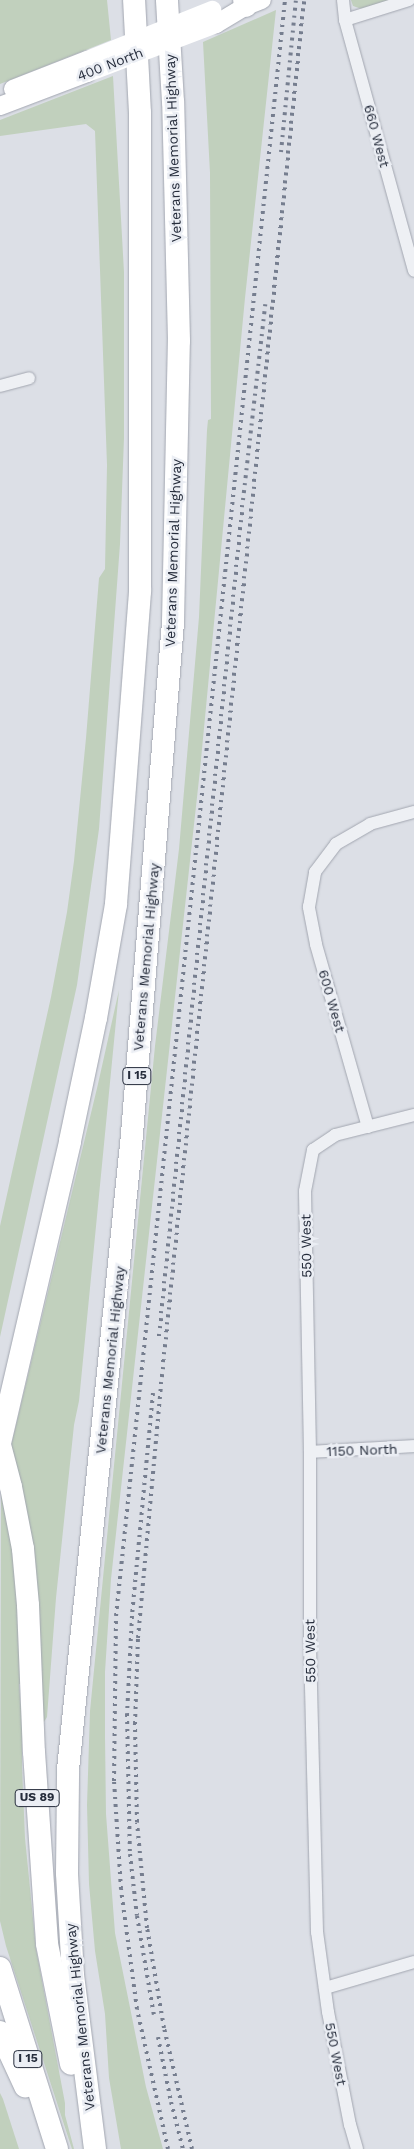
<!DOCTYPE html>
<style>
body{margin:0}
#map{position:relative;width:414px;height:2149px;overflow:hidden;background:#dcdfe6;font-family:"Work Sans",sans-serif}
div>[style]{position:absolute}
.green>*{inset:0;background:#c1d0bd}
.roads{filter:drop-shadow(0 0 1px #a2a6b0) drop-shadow(0 0 1px #a2a6b0)}
.street>*{height:12px;margin:-6px;padding:0 6px;transform-origin:6px;border-radius:6px;background:#eef0f4}
.secondary>*{height:18px;margin:-9px;padding:0 9px;transform-origin:9px;border-radius:9px;background:#fff}
.highway>*{height:22px;margin:-11px;padding:0 11px;transform-origin:11px;border-radius:11px;background:#fff}
.rail>*{height:4px;margin-top:-2px;transform-origin:0;background:repeating-linear-gradient(90deg,#767e8f 0 2.5px,transparent 0 7.5px)}
.secondary-bridge>*{height:18px;margin:-9px;padding:0 9px;transform-origin:9px;border-radius:9px;background:#fff}
span{translate:-50% -50%;white-space:nowrap;text-align:center;line-height:1.15;-webkit-text-stroke:5px #ebeef4;paint-order:stroke}
.shield-label span{padding:1px 4px;background:#ebeef4;border:1px solid;border-radius:4px;-webkit-text-stroke-width:0}
.shield-label{font-size:12px;color:#262d3c;font-weight:700}
.street-label{font-size:14px;color:#262d3c}
</style>
<div id="map">
<div class="green">
<i style="clip-path:polygon(0 0,107px 0,111px 40px,0 84px)"></i>
<i style="clip-path:polygon(351px 0,392px 0,362px 9px,353px 6px)"></i>
<i style="clip-path:polygon(276px 10px,245px 298px,200px 770px,111px 1579px,105px 1672px,105px 1736px,106px 1814px,115px 1933px,146px 2087px,163px 2149px,121px 2149px,109px 2078px,105px 2014px,95px 1951px,89px 1884px,87px 1805px,90px 1711px,155px 1046px,179px 849px,199px 617px,207px 430px,208px 420px,211px 419px,210px 173px,203px 42px)"></i>
<i style="clip-path:polygon(113px 76px,124px 272px,124px 438px,120px 544px,99px 829px,77px 985px,0 1337px,0 1226px,51px 997px,67px 912px,74px 861px,86px 738px,99px 578px,105px 569px,107px 465px,95px 131px,86px 124px,0 136px,0 120px)"></i>
<i style="clip-path:polygon(119px 990px,79px 1401px,74px 1425px,56px 1598px,47px 1717px,42px 1725px,10px 1450px,98px 1084px)"></i>
<i style="clip-path:polygon(1px 1487px,12px 1535px,23px 1684px,19px 1684px,22px 1721px,22px 1767px,25px 1838px,36px 1949px,65px 2103px,65px 2115px,74px 2149px,72px 2149px,6px 1946px,0 1921px)"></i>
<i style="clip-path:polygon(0 2093px,3px 2099px,19px 2149px,0 2149px)"></i>
</div>
<div class="roads">
<div class="street">
<i style="left:343px;top:0;width:20px;rotate:84deg"></i>
<i style="left:345px;top:20px;width:260px;rotate:74.6deg"></i>
<i style="left:345px;top:20px;width:67px;rotate:-17.4deg"></i>
<i style="left:0;top:386px;width:30px;rotate:-15deg"></i>
<i style="left:368px;top:1127px;width:190px;rotate:-105.9deg"></i>
<i style="left:316px;top:944px;width:38px;rotate:-101deg"></i>
<i style="left:309px;top:907px;width:36px;rotate:-80deg"></i>
<i style="left:315px;top:872px;width:35px;rotate:-53deg"></i>
<i style="left:336px;top:844px;width:39px;rotate:-30deg"></i>
<i style="left:370px;top:824px;width:46px;rotate:-15.3deg"></i>
<i style="left:310px;top:1452px;width:104px;rotate:-3.3deg"></i>
<i style="left:325px;top:1988px;width:93px;rotate:-16.3deg"></i>
<i style="left:357px;top:2149px;width:25px;rotate:-106deg"></i>
<i style="left:350px;top:2125px;width:115px;rotate:-101deg"></i>
<i style="left:328px;top:2012px;width:81px;rotate:-97.8deg"></i>
<i style="left:317px;top:1932px;width:294px;rotate:-91.4deg"></i>
<i style="left:310px;top:1638px;width:186px;rotate:-90deg"></i>
<i style="left:310px;top:1452px;width:261px;rotate:-91.1deg"></i>
<i style="left:305px;top:1191px;width:42px;rotate:-79deg"></i>
<i style="left:313px;top:1150px;width:27px;rotate:-34deg"></i>
<i style="left:335px;top:1135px;width:81px;rotate:-14.2deg"></i>
</div>
<div class="secondary">
<i style="left:216px;top:24px;width:35px;rotate:-31deg"></i>
<i style="left:246px;top:6px;width:17px;rotate:-21deg"></i>
<i style="left:13px;top:89px;width:79px;rotate:-21.4deg"></i>
<i style="left:0;top:106px;width:93px;rotate:-20.8deg"></i>
</div>
<div class="highway">
<i style="left:244px;top:0;width:6px;rotate:72deg"></i>
<i style="left:0;top:1443px;width:310px;rotate:-76.9deg"></i>
<i style="left:70px;top:1141px;width:126px;rotate:-78.1deg"></i>
<i style="left:96px;top:1018px;width:116px;rotate:-80deg"></i>
<i style="left:116px;top:904px;width:314px;rotate:-85.6deg"></i>
<i style="left:140px;top:591px;width:478px;rotate:-90deg"></i>
<i style="left:140px;top:113px;width:113px;rotate:-93deg"></i>
<i style="left:0;top:1445px;width:43px;rotate:75.3deg"></i>
<i style="left:11px;top:1487px;width:63px;rotate:79deg"></i>
<i style="left:23px;top:1549px;width:56px;rotate:84.9deg"></i>
<i style="left:28px;top:1605px;width:147px;rotate:87.7deg"></i>
<i style="left:34px;top:1752px;width:192px;rotate:86.1deg"></i>
<i style="left:47px;top:1944px;width:122px;rotate:78.7deg"></i>
<i style="left:0;top:1968px;width:190px;rotate:72.5deg"></i>
<i style="left:0;top:2032px;width:60px;rotate:65.2deg"></i>
<i style="left:95px;top:2149px;width:175px;rotate:-97.2deg"></i>
<i style="left:73px;top:1975px;width:102px;rotate:-93.4deg"></i>
<i style="left:67px;top:1873px;width:103px;rotate:-89.4deg"></i>
<i style="left:68px;top:1770px;width:639px;rotate:-84.25deg"></i>
<i style="left:132px;top:1134px;width:514px;rotate:-85.42deg"></i>
<i style="left:173px;top:622px;width:281px;rotate:-88.8deg"></i>
<i style="left:179px;top:341px;width:239px;rotate:-91.4deg"></i>
<i style="left:173px;top:102px;width:102px;rotate:-93.4deg"></i>
</div>
</div>
<div class="rail">
<i style="left:281px;top:152px;width:153px;rotate:-84.4deg"></i>
<i style="left:159px;top:1336px;width:840px;rotate:-84.26deg"></i>
<i style="left:243px;top:500px;width:202px;rotate:-83.5deg"></i>
<i style="left:153px;top:1393px;width:224px;rotate:95.4deg"></i>
<i style="left:132px;top:1616px;width:98px;rotate:92.9deg"></i>
<i style="left:127px;top:1714px;width:140px;rotate:88.8deg"></i>
<i style="left:130px;top:1854px;width:62px;rotate:83.6deg"></i>
<i style="left:137px;top:1916px;width:100px;rotate:80.3deg"></i>
<i style="left:158px;top:2037px;width:66px;rotate:78.7deg"></i>
<i style="left:171px;top:2102px;width:49px;rotate:75.7deg"></i>
<i style="left:168px;top:2149px;width:143px;rotate:-102.5deg"></i>
<i style="left:137px;top:2009px;width:121px;rotate:-97.6deg"></i>
<i style="left:121px;top:1889px;width:108px;rotate:-93.7deg"></i>
<i style="left:114px;top:1781px;width:165px;rotate:-89.3deg"></i>
<i style="left:116px;top:1616px;width:1625px;rotate:-84.03deg"></i>
<i style="left:192px;top:2149px;width:124px;rotate:-103deg"></i>
<i style="left:164px;top:2028px;width:101px;rotate:-99.6deg"></i>
<i style="left:147px;top:1928px;width:106px;rotate:-95.4deg"></i>
<i style="left:137px;top:1822px;width:98px;rotate:-91.2deg"></i>
<i style="left:135px;top:1724px;width:86px;rotate:-88deg"></i>
<i style="left:138px;top:1638px;width:255px;rotate:-84.8deg"></i>
<i style="left:161px;top:1384px;width:1391px;rotate:-84.1deg"></i>
</div>
<div class="secondary-bridge">
<i style="left:87px;top:60px;width:135px;rotate:-21.8deg"></i>
<i style="left:87px;top:73px;width:138px;rotate:-20.8deg"></i>
</div>
<div class="shield-label">
<span style="left:137px;top:1076px">I 15</span>
<span style="left:37px;top:1798px">US 89</span>
<span style="left:28px;top:2059px">I 15</span>
</div>
<div class="street-label">
<span style="left:110px;top:64px;rotate:-21deg">400 North</span>
<span style="left:377px;top:136px;rotate:75deg">660 West</span>
<span style="left:173px;top:148px;rotate:-92deg">Veterans Memorial Highway</span>
<span style="left:173px;top:553px;rotate:-88deg">Veterans Memorial Highway</span>
<span style="left:146px;top:957px;rotate:-85deg">Veterans Memorial Highway</span>
<span style="left:332px;top:1001px;rotate:74deg">600 West</span>
<span style="left:306px;top:1246px;rotate:-91deg">550 West</span>
<span style="left:110px;top:1360px;rotate:-84deg">Veterans Memorial Highway</span>
<span style="left:362px;top:1450px;rotate:-2deg">1150 North</span>
<span style="left:310px;top:1651px;rotate:-91deg">550 West</span>
<span style="left:80px;top:2017px;rotate:-96deg">Veterans Memorial Highway</span>
<span style="left:336px;top:2054px;rotate:79deg">550 West</span>
</div>
</div>
